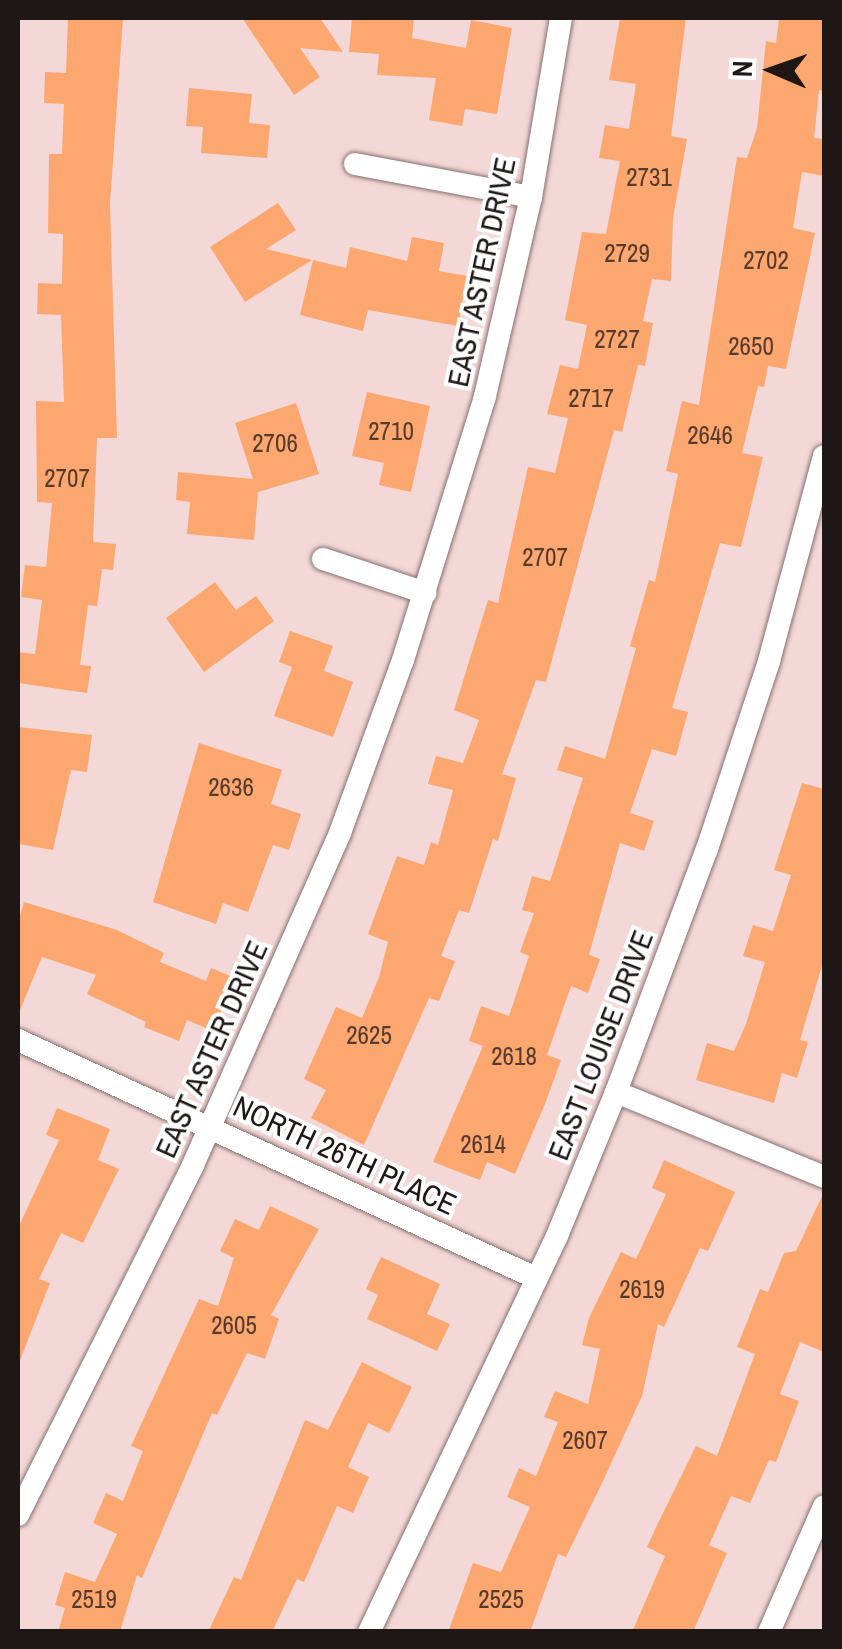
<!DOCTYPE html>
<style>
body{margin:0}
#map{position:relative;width:842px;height:1649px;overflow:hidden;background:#f3d8d7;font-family:"Archivo Narrow",sans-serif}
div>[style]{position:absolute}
.building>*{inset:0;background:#fba76f}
.roads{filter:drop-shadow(0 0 2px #87706f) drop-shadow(0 0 2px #87706f)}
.street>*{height:22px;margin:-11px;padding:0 11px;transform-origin:11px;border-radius:11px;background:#fff}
span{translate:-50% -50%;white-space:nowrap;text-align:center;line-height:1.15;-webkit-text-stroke:8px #fff;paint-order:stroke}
.number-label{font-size:25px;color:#563a2c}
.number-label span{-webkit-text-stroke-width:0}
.street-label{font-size:30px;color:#1f1616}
.frame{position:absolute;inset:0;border:20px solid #1f1616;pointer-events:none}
.north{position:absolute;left:722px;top:20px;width:100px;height:100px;-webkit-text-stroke:8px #fff;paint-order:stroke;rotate:272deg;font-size:28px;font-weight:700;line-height:40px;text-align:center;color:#1f1616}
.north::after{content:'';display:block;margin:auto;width:35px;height:45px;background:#1f1616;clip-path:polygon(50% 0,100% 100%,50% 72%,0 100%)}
</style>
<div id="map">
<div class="building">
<i style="clip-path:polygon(68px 18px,123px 18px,110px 204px,117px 438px,97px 438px,93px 542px,116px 544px,113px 570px,102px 569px,97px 606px,88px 605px,80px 665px,91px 666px,87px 693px,18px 683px,18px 652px,35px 654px,42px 600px,21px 597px,25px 565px,46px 567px,52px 503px,37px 502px,36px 401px,64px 402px,61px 315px,37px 314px,38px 283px,62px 284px,63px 234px,48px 233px,49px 154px,62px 154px,64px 104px,44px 103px,45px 72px,66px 73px)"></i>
<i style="clip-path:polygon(242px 18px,320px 18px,343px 52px,300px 48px,320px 77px,294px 95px)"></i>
<i style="clip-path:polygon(352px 18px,414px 18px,412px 38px,466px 48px,471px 20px,512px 28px,497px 114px,465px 109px,462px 126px,429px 120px,436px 78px,377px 75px,379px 54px,349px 52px)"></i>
<i style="clip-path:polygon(620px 18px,686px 18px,671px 136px,687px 139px,673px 218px,671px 281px,652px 279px,643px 321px,653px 323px,645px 366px,638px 365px,622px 432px,614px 430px,546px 682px,536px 680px,502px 774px,516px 778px,498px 841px,493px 839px,469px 913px,459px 910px,441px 956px,455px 961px,439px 1001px,429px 998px,364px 1145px,311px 1118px,326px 1090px,304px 1079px,336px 1007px,362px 1018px,379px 977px,388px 942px,368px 934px,397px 856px,424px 865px,431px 842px,438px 845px,453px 790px,428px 784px,436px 756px,463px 763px,479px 720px,454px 710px,488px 600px,498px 603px,528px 467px,555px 473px,568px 418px,547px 414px,560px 365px,578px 369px,587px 325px,565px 320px,582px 232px,606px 234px,620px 161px,599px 158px,605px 125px,629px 129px,636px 84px,609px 80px)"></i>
<i style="clip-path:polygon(779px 18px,824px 18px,824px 91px,819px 90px,814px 138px,824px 139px,824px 176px,802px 172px,793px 228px,815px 233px,786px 369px,768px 366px,764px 387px,758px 386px,742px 453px,763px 457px,741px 547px,720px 543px,672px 708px,688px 712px,676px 756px,652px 749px,630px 813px,654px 821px,644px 851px,620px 843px,589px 955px,600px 959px,588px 993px,571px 986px,547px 1055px,561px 1060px,545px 1104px,515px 1174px,487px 1162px,480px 1180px,433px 1162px,483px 1046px,469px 1041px,481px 1006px,509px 1016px,529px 956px,520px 952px,534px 913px,522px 910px,532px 876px,550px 881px,583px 778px,557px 770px,565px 746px,605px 759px,636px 648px,630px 646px,649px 580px,655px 582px,678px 474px,666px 471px,682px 401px,699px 405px,737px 157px,747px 158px,757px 128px,766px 41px,776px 43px)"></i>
<i style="clip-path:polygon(189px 88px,252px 94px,249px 123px,270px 125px,267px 158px,201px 153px,203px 127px,186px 126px)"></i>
<i style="clip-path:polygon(278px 203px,296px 230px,266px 249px,312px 260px,245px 302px,210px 247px)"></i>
<i style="clip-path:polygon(412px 237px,444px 243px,439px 271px,467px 276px,458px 326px,368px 310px,363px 331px,300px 315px,313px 260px,346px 268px,350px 247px,407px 261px)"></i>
<i style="clip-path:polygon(367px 392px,430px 406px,411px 492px,379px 485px,384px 463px,352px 456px)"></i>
<i style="clip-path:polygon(296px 403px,319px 474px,258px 492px,254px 540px,187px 534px,190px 502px,176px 500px,178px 472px,253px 479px,235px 423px)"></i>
<i style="clip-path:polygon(215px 582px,236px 610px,256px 596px,274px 621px,204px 672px,166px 618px)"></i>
<i style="clip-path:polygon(290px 631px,333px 646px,324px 671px,353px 682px,333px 737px,274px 716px,292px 667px,279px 662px)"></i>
<i style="clip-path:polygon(18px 727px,92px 735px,87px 772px,71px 770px,53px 850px,18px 844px)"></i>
<i style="clip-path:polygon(199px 743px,282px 770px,271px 804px,301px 814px,289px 850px,273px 845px,248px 912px,223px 903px,216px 924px,153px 902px)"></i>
<i style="clip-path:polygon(802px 783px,824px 789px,824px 959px,800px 1040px,808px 1042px,797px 1078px,782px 1073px,774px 1103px,696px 1080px,707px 1043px,734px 1051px,746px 1024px,765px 962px,743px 956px,753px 925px,773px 931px,791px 875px,774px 870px)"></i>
<i style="clip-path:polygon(24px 902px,117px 930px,164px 953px,160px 962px,206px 981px,211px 968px,235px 978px,213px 1031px,187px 1020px,179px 1041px,144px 1027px,146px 1022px,87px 994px,96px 975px,42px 957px,18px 1015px,18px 922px)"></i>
<i style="clip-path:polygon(57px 1108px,110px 1129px,98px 1160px,119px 1169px,83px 1243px,61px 1233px,39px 1279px,50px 1283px,19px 1363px,18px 1228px,59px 1140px,46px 1135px)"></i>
<i style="clip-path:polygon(664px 1160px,735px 1192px,708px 1251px,700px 1248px,664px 1327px,658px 1324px,642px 1396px,603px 1481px,566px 1557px,558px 1554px,530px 1632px,448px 1632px,473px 1563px,501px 1572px,530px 1507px,507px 1497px,519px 1468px,536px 1476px,558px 1422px,544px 1417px,555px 1391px,588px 1404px,600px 1349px,582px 1345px,589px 1318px,621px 1252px,636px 1259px,666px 1194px,652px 1188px)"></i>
<i style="clip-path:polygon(824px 1192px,824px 1352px,800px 1342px,780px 1394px,799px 1401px,776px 1462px,769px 1460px,750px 1503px,731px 1496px,709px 1545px,727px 1553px,693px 1632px,632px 1632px,665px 1556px,647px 1547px,658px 1523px,696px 1446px,717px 1456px,755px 1354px,737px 1347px,760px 1289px,768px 1292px,784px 1253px,796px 1251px)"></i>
<i style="clip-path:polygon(270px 1206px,319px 1229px,271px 1315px,279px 1319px,265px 1359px,247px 1353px,217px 1415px,212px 1413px,142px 1578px,137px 1575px,120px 1632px,58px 1632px,65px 1608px,55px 1605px,65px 1572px,95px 1582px,117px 1534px,93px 1523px,106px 1493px,123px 1501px,143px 1451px,131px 1446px,199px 1299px,218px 1306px,234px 1258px,220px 1251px,235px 1219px,259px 1230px)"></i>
<i style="clip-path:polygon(381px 1257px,440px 1284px,427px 1314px,450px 1324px,437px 1351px,367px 1319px,378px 1295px,366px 1289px)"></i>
<i style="clip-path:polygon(362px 1362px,412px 1387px,389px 1433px,368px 1423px,348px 1467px,369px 1477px,353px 1513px,337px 1506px,304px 1582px,297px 1579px,272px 1632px,208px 1632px,234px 1577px,241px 1580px,305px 1420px,328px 1430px)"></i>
</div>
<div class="roads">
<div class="street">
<i style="left:355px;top:164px;width:179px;rotate:10.6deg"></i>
<i style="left:323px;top:559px;width:108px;rotate:18.3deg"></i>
<i style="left:18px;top:1040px;width:570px;rotate:24.68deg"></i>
<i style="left:616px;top:1092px;width:225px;rotate:22.2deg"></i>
<i style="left:18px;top:1515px;width:391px;rotate:-63.4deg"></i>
<i style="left:193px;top:1165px;width:363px;rotate:-66.1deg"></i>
<i style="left:340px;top:833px;width:184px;rotate:-70deg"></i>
<i style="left:403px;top:660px;width:276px;rotate:-72.7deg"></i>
<i style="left:485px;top:396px;width:204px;rotate:-77deg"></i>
<i style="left:531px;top:197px;width:181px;rotate:-80.5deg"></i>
<i style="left:369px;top:1632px;width:438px;rotate:-64.6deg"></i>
<i style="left:557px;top:1236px;width:156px;rotate:-67.7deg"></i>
<i style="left:616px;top:1092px;width:259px;rotate:-69.5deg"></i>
<i style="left:707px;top:849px;width:198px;rotate:-71.7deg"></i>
<i style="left:769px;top:661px;width:212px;rotate:-75deg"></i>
<i style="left:769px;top:1632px;width:137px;rotate:-66.4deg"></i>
</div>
</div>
<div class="number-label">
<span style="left:649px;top:177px">2731</span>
<span style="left:627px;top:253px">2729</span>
<span style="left:766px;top:260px">2702</span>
<span style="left:617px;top:339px">2727</span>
<span style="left:751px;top:346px">2650</span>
<span style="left:591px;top:398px">2717</span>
<span style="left:391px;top:431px">2710</span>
<span style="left:710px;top:435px">2646</span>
<span style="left:275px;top:443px">2706</span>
<span style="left:67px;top:478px">2707</span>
<span style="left:545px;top:557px">2707</span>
<span style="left:231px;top:787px">2636</span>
<span style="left:369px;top:1035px">2625</span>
<span style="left:514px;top:1056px">2618</span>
<span style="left:483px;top:1144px">2614</span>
<span style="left:642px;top:1289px">2619</span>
<span style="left:234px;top:1325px">2605</span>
<span style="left:585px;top:1440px">2607</span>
<span style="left:94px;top:1599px">2519</span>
<span style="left:501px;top:1599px">2525</span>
</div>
<div class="street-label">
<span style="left:481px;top:272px;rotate:-78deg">EAST ASTER DRIVE</span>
<span style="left:600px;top:1045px;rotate:-69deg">EAST LOUISE DRIVE</span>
<span style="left:211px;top:1049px;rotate:-66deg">EAST ASTER DRIVE</span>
<span style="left:345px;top:1155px;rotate:25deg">NORTH 26TH PLACE</span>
</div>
<div class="frame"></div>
<div class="north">N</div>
</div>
